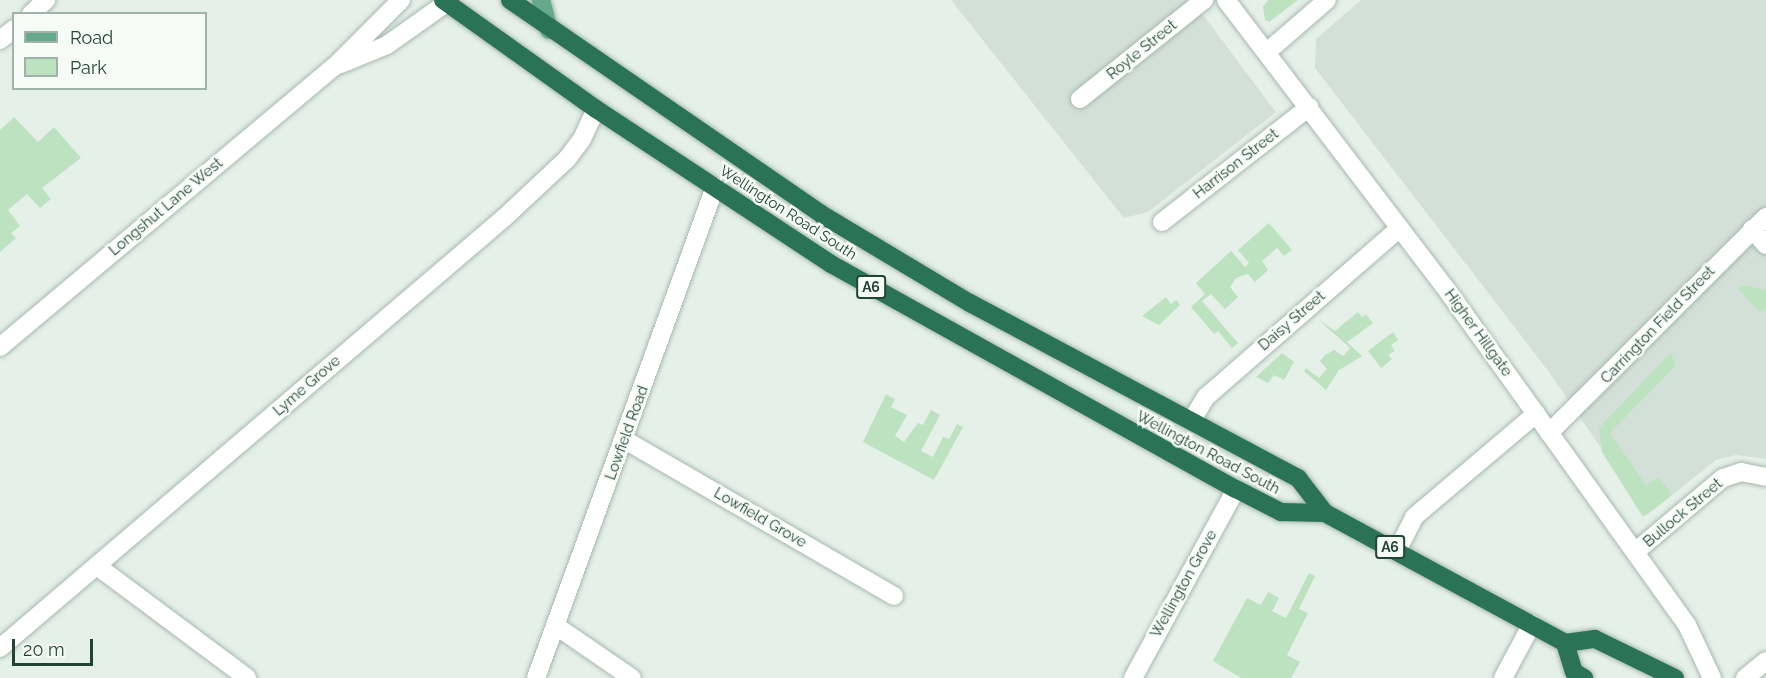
<!DOCTYPE html>
<style>
body{margin:0}
#map{position:relative;width:1766px;height:678px;overflow:hidden;background:#e5f0e9;font-family:Raleway,sans-serif}
div>[style]{position:absolute}
.built>*{inset:0;background:#d3e0d7}
.green>*{inset:0;background:#bce2bf}
.roads{filter:drop-shadow(0 0 2px #a7b9af) drop-shadow(0 0 2px #a7b9af)}
.street>*{height:18px;margin:-9px;padding:0 9px;transform-origin:9px;border-radius:9px;background:#fff}
.secondary>*{height:18px;margin:-9px;padding:0 9px;transform-origin:9px;border-radius:9px;background:#fff}
.primary>*{height:18px;margin:-9px;padding:0 9px;transform-origin:9px;border-radius:9px;background:#66a98a}
.highway>*{height:18px;margin:-9px;padding:0 9px;transform-origin:9px;border-radius:9px;background:#2a7356}
span{translate:-50% -50%;white-space:nowrap;text-align:center;line-height:1.15;-webkit-text-stroke:5px #f6fbf8;paint-order:stroke}
.shield-label span{padding:2px 4px;background:#f6fbf8;border:2px solid;border-radius:4px;-webkit-text-stroke-width:0}
.shield-label{font-size:14px;color:#224434;font-weight:700}
.street-label{font-size:15px;color:#224434}
.legend{position:absolute;left:12px;top:12px;width:195px;height:78px;box-sizing:border-box;background:#f6fbf8;border:2px solid #a1b2aa;margin:0;padding:8px 10px;list-style:none;font-size:18px;color:#224434}
.legend li{display:flex;align-items:center;gap:12px;height:30px}
.legend b{width:30px;border:2px solid #a1b2aa}
.scale{position:absolute;left:12px;top:639px;width:81px;height:27px;box-sizing:border-box;border:3px solid #224434;border-top:0;padding-left:8px;font-size:18px;line-height:21px;white-space:nowrap;color:#224434;-webkit-text-stroke:4px #f6fbf8;paint-order:stroke}
</style>
<div id="map">
<div class="built">
<i style="clip-path:polygon(951px 0,1192px 0,1276px 112px,1148px 212px,1124px 218px)"></i>
<i style="clip-path:polygon(1361px 0,1766px 0,1766px 459px,1736px 455px,1716px 460px,1647px 515px,1549px 372px,1315px 68px,1316px 39px)"></i>
</div>
<div class="green">
<i style="clip-path:polygon(1268px 0,1298px 0,1269px 22px,1265px 20px,1263px 7px)"></i>
<i style="clip-path:polygon(14px 117px,38px 142px,54px 127px,81px 158px,42px 188px,51px 199px,40px 208px,27px 194px,8px 210px,20px 226px,11px 233px,16px 238px,0 252px,0 130px)"></i>
<i style="clip-path:polygon(1269px 223px,1292px 250px,1284px 256px,1277px 248px,1262px 261px,1268px 270px,1255px 282px,1248px 274px,1236px 278px,1230px 287px,1238px 297px,1225px 309px,1211px 294px,1202px 301px,1238px 343px,1232px 348px,1218px 331px,1214px 334px,1191px 307px,1205px 294px,1196px 283px,1231px 251px,1245px 267px,1249px 263px,1238px 250px)"></i>
<i style="clip-path:polygon(1742px 285px,1766px 290px,1766px 308px,1761px 313px,1738px 289px)"></i>
<i style="clip-path:polygon(1166px 297px,1171px 304px,1176px 300px,1180px 305px,1159px 325px,1142px 316px)"></i>
<i style="clip-path:polygon(1358px 312px,1362px 317px,1366px 314px,1373px 323px,1347px 342px,1362px 356px,1339px 370px,1326px 390px,1304px 371px,1306px 368px,1319px 378px,1327px 369px,1320px 361px,1325px 355px,1334px 350px,1343px 356px,1350px 348px,1319px 320px,1335px 331px)"></i>
<i style="clip-path:polygon(1393px 332px,1398px 340px,1391px 345px,1395px 351px,1388px 355px,1392px 359px,1381px 368px,1368px 351px)"></i>
<i style="clip-path:polygon(1671px 352px,1675px 366px,1610px 433px,1646px 485px,1659px 477px,1672px 495px,1643px 517px,1602px 452px,1599px 428px)"></i>
<i style="clip-path:polygon(1282px 353px,1294px 362px,1284px 380px,1274px 375px,1268px 383px,1256px 377px)"></i>
<i style="clip-path:polygon(886px 394px,895px 399px,891px 407px,907px 415px,895px 436px,904px 442px,918px 423px,923px 425px,931px 410px,940px 415px,921px 451px,933px 457px,943px 437px,949px 439px,957px 424px,963px 427px,934px 480px,863px 442px)"></i>
<i style="clip-path:polygon(1309px 573px,1315px 576px,1299px 609px,1308px 613px,1287px 655px,1300px 662px,1291px 678px,1241px 678px,1213px 661px,1247px 598px,1261px 605px,1268px 592px,1279px 598px,1272px 611px,1286px 618px)"></i>
</div>
<div class="roads">
<div class="street">
<i style="left:31px;top:14px;width:21px;rotate:-43deg"></i>
<i style="left:0;top:40px;width:18px;rotate:-38deg"></i>
<i style="left:1267px;top:52px;width:79px;rotate:-40.9deg"></i>
<i style="left:1080px;top:99px;width:159px;rotate:-38.6deg"></i>
<i style="left:1162px;top:222px;width:187px;rotate:-38deg"></i>
<i style="left:1752px;top:229px;width:21px;rotate:49deg"></i>
<i style="left:1192px;top:420px;width:27px;rotate:-59deg"></i>
<i style="left:1206px;top:397px;width:257px;rotate:-41.1deg"></i>
<i style="left:1549px;top:433px;width:306px;rotate:-44.9deg"></i>
<i style="left:625px;top:440px;width:311px;rotate:30.1deg"></i>
<i style="left:1397px;top:551px;width:38px;rotate:-63deg"></i>
<i style="left:1414px;top:517px;width:160px;rotate:-40.2deg"></i>
<i style="left:1635px;top:552px;width:115px;rotate:-40.1deg"></i>
<i style="left:1723px;top:478px;width:19px;rotate:-18deg"></i>
<i style="left:1741px;top:472px;width:25px;rotate:11deg"></i>
<i style="left:97px;top:566px;width:187px;rotate:36.7deg"></i>
<i style="left:556px;top:626px;width:92px;rotate:34.4deg"></i>
<i style="left:0;top:648px;width:664px;rotate:-40.48deg"></i>
<i style="left:505px;top:217px;width:85px;rotate:-43.1deg"></i>
<i style="left:567px;top:159px;width:25px;rotate:-53deg"></i>
<i style="left:582px;top:139px;width:33px;rotate:-65deg"></i>
<i style="left:536px;top:678px;width:523px;rotate:-69.97deg"></i>
<i style="left:1133px;top:678px;width:215px;rotate:-61.4deg"></i>
<i style="left:1503px;top:678px;width:61px;rotate:-61.8deg"></i>
<i style="left:1745px;top:678px;width:27px;rotate:-39deg"></i>
</div>
<div class="secondary">
<i style="left:1226px;top:0;width:360px;rotate:52.7deg"></i>
<i style="left:1444px;top:286px;width:158px;rotate:54.3deg"></i>
<i style="left:1536px;top:414px;width:259px;rotate:54.4deg"></i>
<i style="left:1687px;top:625px;width:59px;rotate:64.7deg"></i>
<i style="left:341px;top:64px;width:50px;rotate:-22.4deg"></i>
<i style="left:387px;top:45px;width:72px;rotate:-35.4deg"></i>
<i style="left:0;top:347px;width:436px;rotate:-40deg"></i>
<i style="left:334px;top:67px;width:95px;rotate:-45deg"></i>
</div>
<div class="primary">
<i style="left:541px;top:0;width:31px;rotate:75deg"></i>
</div>
<div class="highway">
<i style="left:443px;top:0;width:188px;rotate:35.5deg"></i>
<i style="left:596px;top:109px;width:282px;rotate:33.4deg"></i>
<i style="left:831px;top:264px;width:463px;rotate:29.1deg"></i>
<i style="left:1236px;top:489px;width:51px;rotate:27.1deg"></i>
<i style="left:1281px;top:512px;width:44px;rotate:1.3deg"></i>
<i style="left:510px;top:0;width:378px;rotate:34.5deg"></i>
<i style="left:821px;top:214px;width:174px;rotate:30.9deg"></i>
<i style="left:970px;top:303px;width:372px;rotate:28.1deg"></i>
<i style="left:1298px;top:478px;width:44px;rotate:52.4deg"></i>
<i style="left:1325px;top:513px;width:273px;rotate:28.4deg"></i>
<i style="left:1565px;top:643px;width:30px;rotate:-8deg"></i>
<i style="left:1595px;top:639px;width:89px;rotate:26deg"></i>
<i style="left:1565px;top:643px;width:30px;rotate:73deg"></i>
<i style="left:1574px;top:672px;width:12px;rotate:31deg"></i>
</div>
</div>
<div class="shield-label">
<span style="left:871px;top:287px">A6</span>
<span style="left:1390px;top:547px">A6</span>
</div>
<div class="street-label">
<span style="left:1142px;top:50px;rotate:-39deg">Royle Street</span>
<span style="left:1236px;top:164px;rotate:-38deg">Harrison Street</span>
<span style="left:166px;top:207px;rotate:-40deg">Longshut Lane West</span>
<span style="left:788px;top:213px;rotate:33deg">Wellington Road South</span>
<span style="left:1292px;top:321px;rotate:-41deg">Daisy Street</span>
<span style="left:1658px;top:325px;rotate:-46deg">Carrington Field Street</span>
<span style="left:1478px;top:333px;rotate:54deg">Higher Hillgate</span>
<span style="left:307px;top:386px;rotate:-41deg">Lyme Grove</span>
<span style="left:627px;top:433px;rotate:-70deg">Lowfield Road</span>
<span style="left:1208px;top:453px;rotate:28deg">Wellington Road South</span>
<span style="left:1683px;top:513px;rotate:-40deg">Bullock Street</span>
<span style="left:760px;top:518px;rotate:30deg">Lowfield Grove</span>
<span style="left:1184px;top:584px;rotate:-61deg">Wellington Grove</span>
</div>
<ul class="legend">
<li><b style="height:8px;background:#66a98a"></b>Road</li>
<li><b style="height:16px;background:#bce2bf"></b>Park</li>
</ul>
<div class="scale">20 m</div>
</div>
